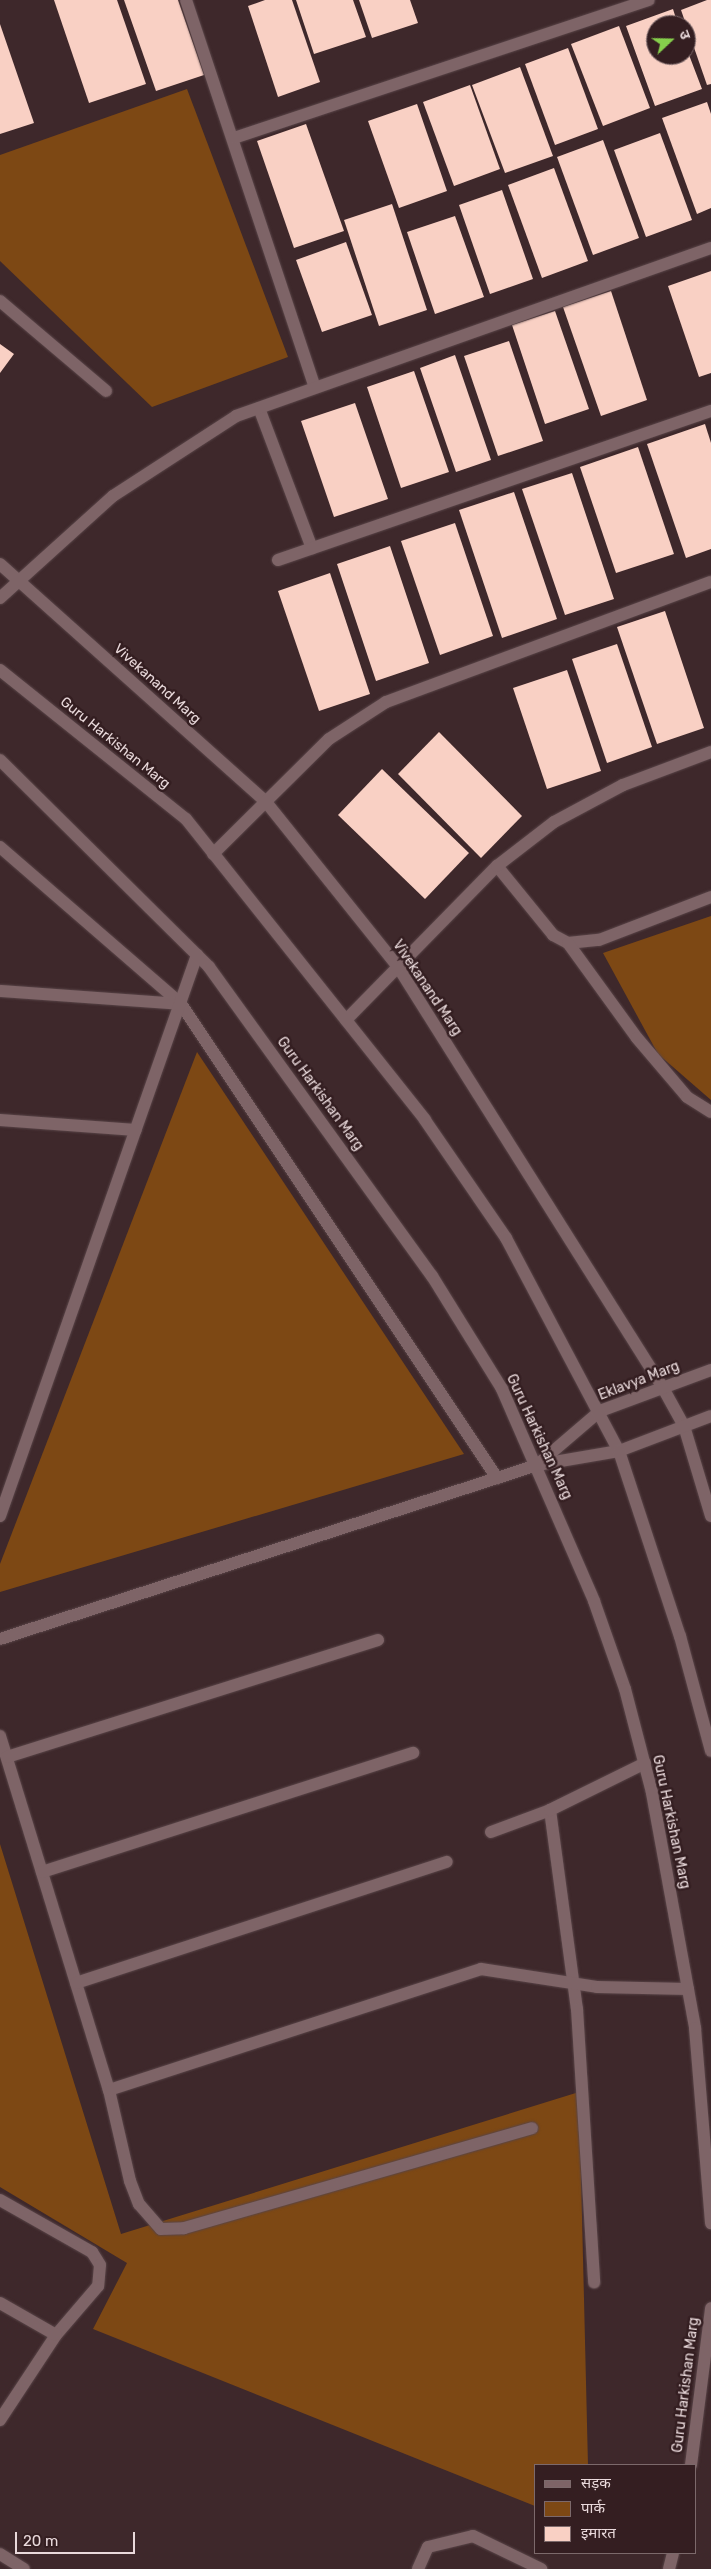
<!DOCTYPE html>
<meta charset="utf-8">
<style>
body{margin:0}
#map{position:relative;width:711px;height:2569px;overflow:hidden;background:#3e282b;font-family:Rubik,"Noto Sans Devanagari",sans-serif}
div>[style]{position:absolute}
.green>*{inset:0;background:#7d4814}
.building>*{inset:0;background:#f9d0c4}
.roads{filter:drop-shadow(0 0 1px #584447) drop-shadow(0 0 1px #584447)}
.service>*{height:12px;margin:-6px;padding:0 6px;transform-origin:6px;border-radius:6px;background:#7e6467}
.minor>*{height:12px;margin:-6px;padding:0 6px;transform-origin:6px;border-radius:6px;background:#7e6467}
.tertiary>*{height:12px;margin:-6px;padding:0 6px;transform-origin:6px;border-radius:6px;background:#7e6467}
.secondary>*{height:12px;margin:-6px;padding:0 6px;transform-origin:6px;border-radius:6px;background:#7e6467}
span{translate:-50% -50%;white-space:nowrap;text-align:center;line-height:1.15;-webkit-text-stroke:5px #341e21;paint-order:stroke}
.street-label{font-size:14px;color:#e9d9db}
.legend{position:absolute;left:534px;top:2464px;width:162px;height:90px;box-sizing:border-box;background:#341e21;border:1px solid #7c696b;margin:0;padding:6px 9px;list-style:none;font-size:15px;color:#e9d9db}
.legend li{display:flex;align-items:center;gap:10px;height:25px}
.legend b{width:25px;border:1px solid #7c696b}
.north{position:absolute;left:646px;top:15px;width:50px;height:50px;box-sizing:border-box;background:#341e21;border:1px solid #7c696b;border-radius:50%;rotate:69deg;font-size:14px;font-weight:700;line-height:20px;text-align:center;color:#e9d9db}
.north::after{content:'';display:block;margin:auto;width:18px;height:22px;background:#86cf4c;clip-path:polygon(50% 0,100% 100%,50% 72%,0 100%)}
.scale{position:absolute;left:15px;top:2532px;width:120px;height:22px;box-sizing:border-box;border:2px solid #e9d9db;border-top:0;padding-left:6px;font-size:15px;line-height:18px;white-space:nowrap;color:#e9d9db;-webkit-text-stroke:4px #341e21;paint-order:stroke}
</style>
<div id="map">
<div class="green">
<i style="clip-path:polygon(187px 89px,288px 357px,152px 407px,0 261px,0 155px)"></i>
<i style="clip-path:polygon(711px 916px,711px 1100px,658px 1054px,603px 953px)"></i>
<i style="clip-path:polygon(197px 1052px,464px 1454px,0 1592px,0 1564px)"></i>
<i style="clip-path:polygon(0 1844px,121px 2234px,579px 2092px,588px 2465px,535px 2465px,535px 2506px,93px 2329px,127px 2263px,0 2187px)"></i>
</div>
<div class="building">
<i style="clip-path:polygon(54px 0,117px 0,146px 84px,89px 103px)"></i>
<i style="clip-path:polygon(124px 0,178px 0,204px 75px,156px 91px)"></i>
<i style="clip-path:polygon(265px 0,292px 0,320px 82px,278px 97px,248px 6px)"></i>
<i style="clip-path:polygon(296px 0,353px 0,366px 37px,314px 54px)"></i>
<i style="clip-path:polygon(359px 0,410px 0,418px 23px,372px 38px)"></i>
<i style="clip-path:polygon(707px 0,711px 0,711px 84px,707px 85px,681px 10px)"></i>
<i style="clip-path:polygon(673px 9px,678px 25px,656px 25px,656px 55px,686px 55px,686px 47px,702px 89px,655px 106px,626px 26px)"></i>
<i style="clip-path:polygon(0 24px,34px 123px,0 134px)"></i>
<i style="clip-path:polygon(619px 26px,650px 108px,603px 126px,571px 44px)"></i>
<i style="clip-path:polygon(568px 48px,598px 129px,555px 145px,525px 64px)"></i>
<i style="clip-path:polygon(520px 67px,553px 156px,505px 173px,472px 85px)"></i>
<i style="clip-path:polygon(470px 85px,500px 169px,454px 186px,423px 102px)"></i>
<i style="clip-path:polygon(707px 102px,711px 114px,711px 208px,697px 214px,662px 118px)"></i>
<i style="clip-path:polygon(417px 104px,447px 191px,399px 208px,368px 121px)"></i>
<i style="clip-path:polygon(306px 124px,344px 231px,294px 248px,257px 141px)"></i>
<i style="clip-path:polygon(660px 133px,692px 220px,646px 237px,614px 150px)"></i>
<i style="clip-path:polygon(603px 140px,639px 238px,593px 255px,557px 157px)"></i>
<i style="clip-path:polygon(554px 168px,588px 261px,542px 278px,508px 185px)"></i>
<i style="clip-path:polygon(502px 190px,533px 279px,490px 294px,459px 205px)"></i>
<i style="clip-path:polygon(392px 204px,427px 310px,379px 326px,344px 220px)"></i>
<i style="clip-path:polygon(455px 216px,484px 297px,435px 314px,407px 232px)"></i>
<i style="clip-path:polygon(346px 242px,372px 315px,322px 332px,296px 260px)"></i>
<i style="clip-path:polygon(711px 271px,711px 373px,699px 377px,668px 286px)"></i>
<i style="clip-path:polygon(611px 291px,647px 400px,601px 416px,563px 307px)"></i>
<i style="clip-path:polygon(555px 311px,589px 409px,545px 424px,512px 325px)"></i>
<i style="clip-path:polygon(509px 341px,543px 441px,498px 456px,464px 356px)"></i>
<i style="clip-path:polygon(0 344px,14px 354px,0 373px)"></i>
<i style="clip-path:polygon(455px 355px,491px 460px,456px 472px,420px 368px)"></i>
<i style="clip-path:polygon(414px 371px,449px 472px,401px 488px,367px 387px)"></i>
<i style="clip-path:polygon(355px 403px,388px 499px,334px 517px,301px 421px)"></i>
<i style="clip-path:polygon(705px 424px,711px 443px,711px 549px,686px 558px,647px 444px)"></i>
<i style="clip-path:polygon(638px 447px,674px 554px,616px 573px,580px 467px)"></i>
<i style="clip-path:polygon(572px 473px,614px 599px,565px 615px,522px 489px)"></i>
<i style="clip-path:polygon(514px 492px,557px 619px,502px 638px,459px 510px)"></i>
<i style="clip-path:polygon(455px 523px,493px 636px,440px 655px,401px 541px)"></i>
<i style="clip-path:polygon(390px 546px,429px 663px,376px 681px,337px 564px)"></i>
<i style="clip-path:polygon(330px 573px,370px 694px,319px 711px,278px 591px)"></i>
<i style="clip-path:polygon(665px 611px,704px 728px,657px 744px,617px 627px)"></i>
<i style="clip-path:polygon(617px 644px,652px 747px,607px 763px,572px 659px)"></i>
<i style="clip-path:polygon(567px 670px,601px 771px,547px 789px,513px 688px)"></i>
<i style="clip-path:polygon(439px 732px,522px 816px,481px 858px,398px 774px)"></i>
<i style="clip-path:polygon(382px 769px,469px 853px,425px 899px,338px 815px)"></i>
</div>
<div class="roads">
<div class="service">
<i style="left:0;top:564px;width:357px;rotate:41.8deg"></i>
<i style="left:266px;top:802px;width:211px;rotate:51.3deg"></i>
<i style="left:398px;top:967px;width:497px;rotate:57.8deg"></i>
<i style="left:663px;top:1388px;width:43px;rotate:61.1deg"></i>
<i style="left:684px;top:1426px;width:94px;rotate:73.3deg"></i>
<i style="left:0;top:847px;width:240px;rotate:40.9deg"></i>
<i style="left:181px;top:1004px;width:570px;rotate:56.31deg"></i>
<i style="left:0;top:1639px;width:564px;rotate:-17.95deg"></i>
<i style="left:550px;top:1810px;width:201px;rotate:82.3deg"></i>
<i style="left:577px;top:2009px;width:274px;rotate:86.4deg"></i>
<i style="left:491px;top:1832px;width:63px;rotate:-20.4deg"></i>
<i style="left:550px;top:1810px;width:106px;rotate:-26.3deg"></i>
<i style="left:481px;top:1969px;width:117px;rotate:8.8deg"></i>
<i style="left:597px;top:1987px;width:91px;rotate:1.3deg"></i>
<i style="left:418px;top:2569px;width:24px;rotate:-66deg"></i>
<i style="left:428px;top:2547px;width:46px;rotate:-13.7deg"></i>
<i style="left:473px;top:2536px;width:76px;rotate:25.9deg"></i>
</div>
<div class="minor">
<i style="left:186px;top:0;width:408px;rotate:71.6deg"></i>
<i style="left:234px;top:138px;width:437px;rotate:-18.4deg"></i>
<i style="left:0;top:301px;width:139px;rotate:40.3deg"></i>
<i style="left:259px;top:408px;width:150px;rotate:69.3deg"></i>
<i style="left:278px;top:560px;width:458px;rotate:-19deg"></i>
<i style="left:0;top:598px;width:152px;rotate:-42.1deg"></i>
<i style="left:113px;top:496px;width:147px;rotate:-33deg"></i>
<i style="left:236px;top:416px;width:504px;rotate:-19.48deg"></i>
<i style="left:213px;top:854px;width:163px;rotate:-44.8deg"></i>
<i style="left:329px;top:739px;width:68px;rotate:-33deg"></i>
<i style="left:386px;top:702px;width:346px;rotate:-20.3deg"></i>
<i style="left:497px;top:866px;width:89px;rotate:50.9deg"></i>
<i style="left:553px;top:935px;width:17px;rotate:28deg"></i>
<i style="left:568px;top:943px;width:31px;rotate:-6deg"></i>
<i style="left:599px;top:940px;width:120px;rotate:-21deg"></i>
<i style="left:568px;top:943px;width:117px;rotate:54deg"></i>
<i style="left:637px;top:1038px;width:77px;rotate:49.7deg"></i>
<i style="left:687px;top:1097px;width:28px;rotate:32deg"></i>
<i style="left:0;top:991px;width:181px;rotate:4.1deg"></i>
<i style="left:346px;top:1020px;width:216px;rotate:-45.6deg"></i>
<i style="left:497px;top:866px;width:72px;rotate:-37.7deg"></i>
<i style="left:554px;top:822px;width:78px;rotate:-28.2deg"></i>
<i style="left:623px;top:785px;width:94px;rotate:-20.6deg"></i>
<i style="left:0;top:1120px;width:136px;rotate:4.2deg"></i>
<i style="left:0;top:1516px;width:595px;rotate:-70.65deg"></i>
<i style="left:0;top:1736px;width:370px;rotate:72.9deg"></i>
<i style="left:109px;top:2090px;width:93px;rotate:77deg"></i>
<i style="left:130px;top:2181px;width:25px;rotate:69deg"></i>
<i style="left:139px;top:2204px;width:33px;rotate:49deg"></i>
<i style="left:161px;top:2229px;width:23px;rotate:-2deg"></i>
<i style="left:184px;top:2228px;width:362px;rotate:-16deg"></i>
<i style="left:7px;top:1757px;width:389px;rotate:-17.5deg"></i>
<i style="left:42px;top:1872px;width:390px;rotate:-17.8deg"></i>
<i style="left:76px;top:1983px;width:390px;rotate:-18.1deg"></i>
<i style="left:109px;top:2090px;width:391px;rotate:-18deg"></i>
<i style="left:0;top:2200px;width:106px;rotate:29.5deg"></i>
<i style="left:92px;top:2252px;width:15px;rotate:58deg"></i>
<i style="left:100px;top:2265px;width:21px;rotate:95deg"></i>
<i style="left:98px;top:2286px;width:65px;rotate:130.6deg"></i>
<i style="left:56px;top:2335px;width:102px;rotate:123.4deg"></i>
<i style="left:0;top:2303px;width:64px;rotate:29.7deg"></i>
<i style="left:0;top:2554px;width:28px;rotate:32deg"></i>
</div>
<div class="tertiary">
<i style="left:537px;top:1465px;width:83px;rotate:-40.6deg"></i>
<i style="left:600px;top:1411px;width:118px;rotate:-20.3deg"></i>
<i style="left:537px;top:1465px;width:83px;rotate:-9.7deg"></i>
<i style="left:619px;top:1451px;width:98px;rotate:-20.8deg"></i>
</div>
<div class="secondary">
<i style="left:0;top:670px;width:238px;rotate:38.7deg"></i>
<i style="left:186px;top:819px;width:384px;rotate:51.5deg"></i>
<i style="left:425px;top:1120px;width:143px;rotate:55.5deg"></i>
<i style="left:506px;top:1238px;width:241px;rotate:62.1deg"></i>
<i style="left:619px;top:1451px;width:195px;rotate:71.8deg"></i>
<i style="left:680px;top:1636px;width:119px;rotate:74.9deg"></i>
<i style="left:0;top:760px;width:294px;rotate:44.7deg"></i>
<i style="left:209px;top:967px;width:381px;rotate:54.2deg"></i>
<i style="left:432px;top:1276px;width:133px;rotate:58.2deg"></i>
<i style="left:502px;top:1389px;width:231px;rotate:66.5deg"></i>
<i style="left:594px;top:1601px;width:93px;rotate:70.6deg"></i>
<i style="left:625px;top:1689px;width:107px;rotate:75.4deg"></i>
<i style="left:652px;top:1793px;width:239px;rotate:79.6deg"></i>
<i style="left:695px;top:2028px;width:196px;rotate:85.3deg"></i>
<i style="left:691px;top:2465px;width:158px;rotate:-82.7deg"></i>
<i style="left:669px;top:2569px;width:16px;rotate:-76deg"></i>
</div>
</div>
<div class="street-label">
<span style="left:157px;top:684px;rotate:42deg">Vivekanand Marg</span>
<span style="left:115px;top:743px;rotate:39deg">Guru Harkishan Marg</span>
<span style="left:427px;top:988px;rotate:56deg">Vivekanand Marg</span>
<span style="left:320px;top:1094px;rotate:54deg">Guru Harkishan Marg</span>
<span style="left:639px;top:1381px;rotate:-21deg">Eklavya Marg</span>
<span style="left:539px;top:1437px;rotate:65deg">Guru Harkishan Marg</span>
<span style="left:671px;top:1822px;rotate:78deg">Guru Harkishan Marg</span>
<span style="left:686px;top:2385px;rotate:-83deg">Guru Harkishan Marg</span>
</div>
<ul class="legend">
<li><b style="height:6px;background:#7e6467"></b>सड़क</li>
<li><b style="height:14px;background:#7d4814"></b>पार्क</li>
<li><b style="height:14px;background:#f9d0c4"></b>इमारत</li>
</ul>
<div class="north">उ</div>
<div class="scale">20 m</div>
</div>
